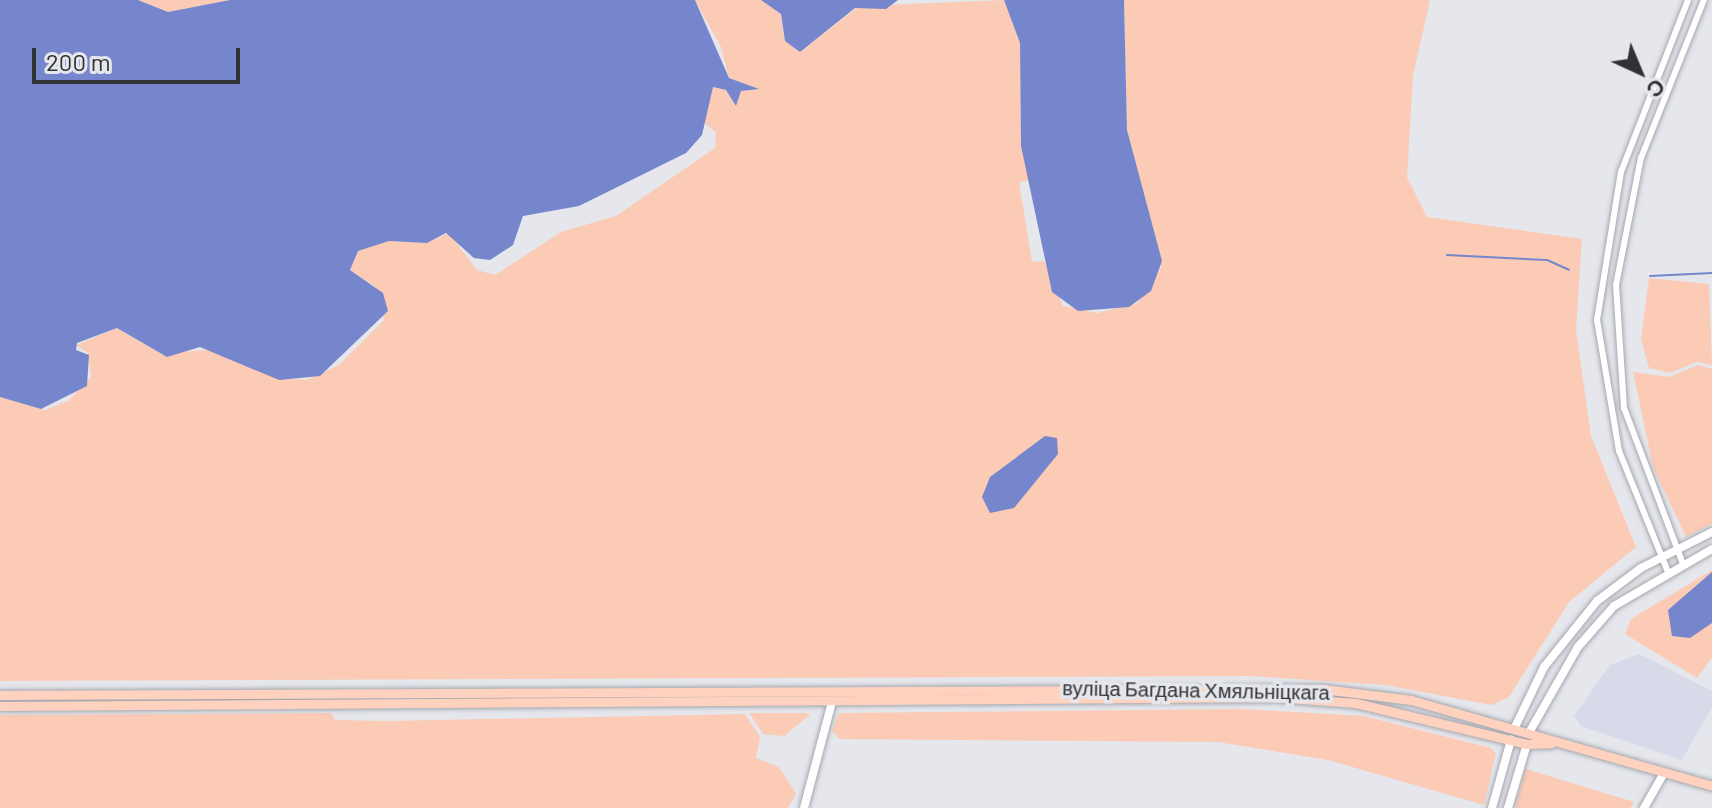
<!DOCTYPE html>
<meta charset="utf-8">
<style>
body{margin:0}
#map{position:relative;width:1712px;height:808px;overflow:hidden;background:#e5e7ed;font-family:Barlow,sans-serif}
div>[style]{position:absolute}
.built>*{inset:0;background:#d7dbe9}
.green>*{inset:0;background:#fbcbb6}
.water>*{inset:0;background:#7686cc}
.stream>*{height:2px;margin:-1px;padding:0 1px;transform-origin:1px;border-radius:1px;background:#7686cc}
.roads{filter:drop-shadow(0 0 2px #a6a8ae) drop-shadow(0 0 2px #a6a8ae)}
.street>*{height:6px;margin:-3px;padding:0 3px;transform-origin:3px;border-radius:3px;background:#fff}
.secondary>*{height:8px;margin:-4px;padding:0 4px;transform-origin:4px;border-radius:4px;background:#fff}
.primary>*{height:9px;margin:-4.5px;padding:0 4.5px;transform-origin:4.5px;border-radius:4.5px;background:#fed2be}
span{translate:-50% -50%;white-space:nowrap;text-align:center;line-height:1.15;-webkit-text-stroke:7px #e5e7ed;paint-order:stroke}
.street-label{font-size:20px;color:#313234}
.north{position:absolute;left:1600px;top:32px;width:80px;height:80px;-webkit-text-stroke:6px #e5e7ed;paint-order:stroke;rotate:136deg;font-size:22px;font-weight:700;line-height:32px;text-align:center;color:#313234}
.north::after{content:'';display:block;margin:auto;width:28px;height:36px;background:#313234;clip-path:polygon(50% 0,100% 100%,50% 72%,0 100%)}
.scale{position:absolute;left:32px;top:48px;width:208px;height:36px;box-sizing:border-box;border:4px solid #313234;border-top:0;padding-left:10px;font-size:24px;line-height:28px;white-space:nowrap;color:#313234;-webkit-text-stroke:6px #e5e7ed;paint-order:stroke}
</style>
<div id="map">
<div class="built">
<i style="clip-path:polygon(1639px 654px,1712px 691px,1712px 707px,1682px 760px,1581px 726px,1574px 716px,1610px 665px)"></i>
</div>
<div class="green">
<i style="clip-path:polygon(138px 0,230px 0,168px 12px)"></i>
<i style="clip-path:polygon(695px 0,761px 0,781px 14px,783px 35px,800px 52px,859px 6px,1004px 0,1020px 43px,1021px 146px,1032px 180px,1019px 182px,1032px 262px,1044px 261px,1063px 306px,1098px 313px,1137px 303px,1161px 268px,1127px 130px,1124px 0,1430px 0,1413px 76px,1407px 177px,1427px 217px,1582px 239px,1576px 330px,1591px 436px,1636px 547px,1569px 602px,1509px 697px,1492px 705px,1385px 685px,1250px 676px,0 681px,0 397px,45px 410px,68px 401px,91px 377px,88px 353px,76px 345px,117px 328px,161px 354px,215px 349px,272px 377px,306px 380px,339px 365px,384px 320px,376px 287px,350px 270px,358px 251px,389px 241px,427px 243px,449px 233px,477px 270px,495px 275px,561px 232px,616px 216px,715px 148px,716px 132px,704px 123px,713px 87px,726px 90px,736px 106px,741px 91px,759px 89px,729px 78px,721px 47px)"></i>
<i style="clip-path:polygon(1649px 278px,1709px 284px,1712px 365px,1697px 362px,1670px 373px,1649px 368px,1641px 339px)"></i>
<i style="clip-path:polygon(1698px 365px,1712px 369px,1712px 524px,1686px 537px,1653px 467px,1633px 372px,1669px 377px)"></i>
<i style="clip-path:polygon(1712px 570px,1712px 658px,1697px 678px,1625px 634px,1631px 619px)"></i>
<i style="clip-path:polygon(1242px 709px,1363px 716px,1491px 748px,1496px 753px,1484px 805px,1328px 760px,1218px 742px,839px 739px,832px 731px,839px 713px)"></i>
<i style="clip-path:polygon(331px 713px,335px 720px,389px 721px,745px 714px,760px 737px,756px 758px,779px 767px,796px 794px,788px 808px,0 808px,0 715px)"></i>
<i style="clip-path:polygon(749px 713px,807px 713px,810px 715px,784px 736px,763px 734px)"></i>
<i style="clip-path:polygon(1525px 769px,1526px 769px,1634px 802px,1631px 808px,1515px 808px)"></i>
</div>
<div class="water">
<i style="clip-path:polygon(0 0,138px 0,168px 12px,230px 0,695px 0,729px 78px,759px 89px,741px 91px,736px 106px,726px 90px,713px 87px,702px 135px,686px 153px,579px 206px,523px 216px,513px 245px,490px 260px,474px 258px,446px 233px,427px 243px,389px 241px,358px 251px,350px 270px,383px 293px,388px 311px,320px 376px,279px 380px,200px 347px,167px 357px,117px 328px,77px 343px,76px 350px,89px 355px,87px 386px,41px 409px,0 397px)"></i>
<i style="clip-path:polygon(761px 0,898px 0,886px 9px,855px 8px,800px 52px,785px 41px,781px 14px)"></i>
<i style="clip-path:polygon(1004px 0,1124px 0,1127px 130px,1162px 261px,1151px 291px,1129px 307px,1078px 311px,1052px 292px,1021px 146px,1020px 43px)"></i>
<i style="clip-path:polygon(1045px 436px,1057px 438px,1058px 454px,1014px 508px,990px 513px,982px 497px,990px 477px)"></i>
<i style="clip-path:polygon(1712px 572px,1712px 623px,1690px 638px,1672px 636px,1668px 610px)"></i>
</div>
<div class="stream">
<i style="left:1447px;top:255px;width:100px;rotate:2.9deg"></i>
<i style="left:1547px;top:260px;width:24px;rotate:24deg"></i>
<i style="left:1650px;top:276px;width:62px;rotate:-2.8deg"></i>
</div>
<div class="roads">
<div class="street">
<i style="left:1683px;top:564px;width:167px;rotate:-110.7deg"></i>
<i style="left:1624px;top:408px;width:123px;rotate:-93.7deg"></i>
<i style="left:1616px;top:285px;width:129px;rotate:-78.9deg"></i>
<i style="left:1641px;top:158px;width:170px;rotate:-68.3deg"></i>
<i style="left:1668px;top:572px;width:131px;rotate:-112deg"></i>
<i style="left:1619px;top:451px;width:133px;rotate:-99.5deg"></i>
<i style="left:1597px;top:320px;width:150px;rotate:-80.8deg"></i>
<i style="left:1621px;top:172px;width:185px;rotate:-68.7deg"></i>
</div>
<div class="secondary">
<i style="left:1515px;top:727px;width:67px;rotate:-64.2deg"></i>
<i style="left:1544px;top:667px;width:85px;rotate:-51.2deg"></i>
<i style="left:1597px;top:601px;width:55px;rotate:-36.9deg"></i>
<i style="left:1641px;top:568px;width:80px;rotate:-26.9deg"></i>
<i style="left:1530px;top:731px;width:97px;rotate:-60.3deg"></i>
<i style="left:1578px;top:647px;width:55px;rotate:-48.7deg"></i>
<i style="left:1614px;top:606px;width:113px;rotate:-30.2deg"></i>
<i style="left:804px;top:808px;width:110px;rotate:-75.2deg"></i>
<i style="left:1492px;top:808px;width:71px;rotate:-74.4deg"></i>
<i style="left:1508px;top:808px;width:67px;rotate:-73.5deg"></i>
<i style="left:1644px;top:808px;width:40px;rotate:-60.3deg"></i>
</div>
<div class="primary">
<i style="left:0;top:695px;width:1323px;rotate:-0.26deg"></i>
<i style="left:1323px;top:689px;width:89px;rotate:7.1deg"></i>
<i style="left:1411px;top:700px;width:313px;rotate:15.9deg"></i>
<i style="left:0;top:706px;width:1275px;rotate:-0.4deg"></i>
<i style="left:1275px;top:697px;width:81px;rotate:4.2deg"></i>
<i style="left:1356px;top:703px;width:176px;rotate:13.5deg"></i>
<i style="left:1527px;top:744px;width:24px;rotate:-2deg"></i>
</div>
</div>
<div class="street-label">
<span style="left:1196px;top:690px;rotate:1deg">вуліца Багдана Хмяльніцкага</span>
</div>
<div class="north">С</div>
<div class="scale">200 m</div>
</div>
